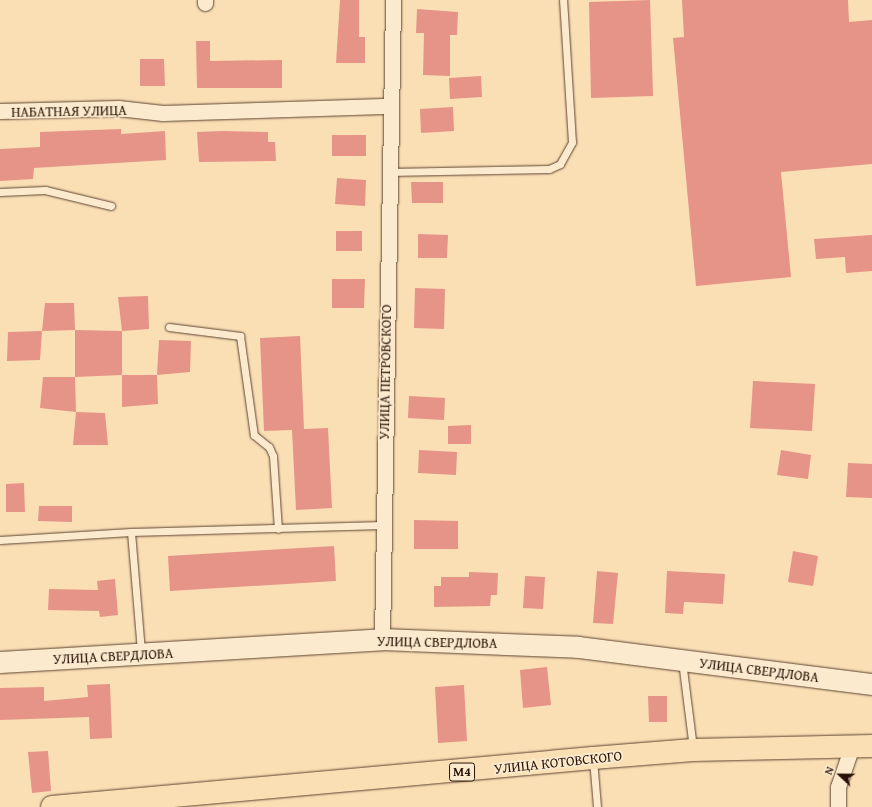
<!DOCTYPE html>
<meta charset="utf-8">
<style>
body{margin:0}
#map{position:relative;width:872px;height:807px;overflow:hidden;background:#fadfb5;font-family:"Gentium Book Plus",serif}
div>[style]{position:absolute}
.building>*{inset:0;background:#e69488}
.roads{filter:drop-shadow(0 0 1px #5d4431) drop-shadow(0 0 1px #5d4431)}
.lane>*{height:7px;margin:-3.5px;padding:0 3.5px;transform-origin:3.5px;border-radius:3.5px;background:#fceacf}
.street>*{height:15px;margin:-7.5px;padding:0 7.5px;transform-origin:7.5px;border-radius:7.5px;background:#fceacf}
.secondary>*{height:21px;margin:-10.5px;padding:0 10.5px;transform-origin:10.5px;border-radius:10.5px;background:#fceacf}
.highway>*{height:22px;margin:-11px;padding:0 11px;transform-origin:11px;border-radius:11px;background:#fadfb5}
span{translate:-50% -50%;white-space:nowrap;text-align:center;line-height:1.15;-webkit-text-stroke:3.5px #fceacf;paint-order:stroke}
.shield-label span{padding:1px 3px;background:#fceacf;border:1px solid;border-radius:3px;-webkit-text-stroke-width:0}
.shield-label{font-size:13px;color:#291105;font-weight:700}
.street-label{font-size:14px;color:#291105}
.north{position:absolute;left:820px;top:755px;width:40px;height:40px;-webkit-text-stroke:3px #fceacf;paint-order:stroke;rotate:292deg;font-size:11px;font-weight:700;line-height:16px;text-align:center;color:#291105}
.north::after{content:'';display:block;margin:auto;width:14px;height:18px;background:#291105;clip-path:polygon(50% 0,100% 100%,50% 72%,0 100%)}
</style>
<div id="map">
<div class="building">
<i style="clip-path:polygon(340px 0,359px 0,359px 37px,365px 37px,365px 63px,336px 63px)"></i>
<i style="clip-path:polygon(650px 0,653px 96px,591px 98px,589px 2px)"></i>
<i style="clip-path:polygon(682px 0,848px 0,849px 22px,872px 20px,872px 164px,781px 172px,791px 277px,696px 286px,673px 38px,684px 37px)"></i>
<i style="clip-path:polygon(417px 9px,458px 12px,457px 35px,450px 35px,450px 76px,423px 75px,424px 33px,416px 33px)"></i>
<i style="clip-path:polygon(196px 41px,210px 41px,210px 61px,282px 60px,282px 88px,197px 88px)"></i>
<i style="clip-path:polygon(140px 59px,164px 59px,165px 86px,140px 86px)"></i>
<i style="clip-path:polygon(481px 76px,482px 97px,450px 99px,449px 78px)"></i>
<i style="clip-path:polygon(453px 107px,454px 131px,421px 133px,420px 109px)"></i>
<i style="clip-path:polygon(121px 129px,121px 134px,165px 131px,166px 160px,34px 168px,33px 179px,0 181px,0 149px,40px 147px,40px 132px)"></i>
<i style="clip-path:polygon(222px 131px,268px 132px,268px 142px,275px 142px,276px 161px,199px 162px,197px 132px)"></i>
<i style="clip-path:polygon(332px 135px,366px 135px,366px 156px,332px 156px)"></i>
<i style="clip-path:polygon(337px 178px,366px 180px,365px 206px,335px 204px)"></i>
<i style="clip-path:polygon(411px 182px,443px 182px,443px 203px,412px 203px)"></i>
<i style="clip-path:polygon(336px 231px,362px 231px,362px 251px,336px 251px)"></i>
<i style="clip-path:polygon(418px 234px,448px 235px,447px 258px,418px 258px)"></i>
<i style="clip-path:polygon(872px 235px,872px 271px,846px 273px,845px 257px,816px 259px,814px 239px)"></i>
<i style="clip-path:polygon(332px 279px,365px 279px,364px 308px,332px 308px)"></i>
<i style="clip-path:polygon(415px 288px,445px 289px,444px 329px,414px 328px)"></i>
<i style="clip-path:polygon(148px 296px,149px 329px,122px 331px,118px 297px)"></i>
<i style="clip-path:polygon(45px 303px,74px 303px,75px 330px,42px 331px)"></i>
<i style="clip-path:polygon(75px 330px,122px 331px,122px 375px,75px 377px)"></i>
<i style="clip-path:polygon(42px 331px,40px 360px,7px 361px,8px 332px)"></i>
<i style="clip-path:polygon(300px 336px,304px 429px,328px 428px,332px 508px,296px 510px,292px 430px,264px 431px,260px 338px)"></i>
<i style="clip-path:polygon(159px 340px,191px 341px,190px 372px,157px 375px)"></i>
<i style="clip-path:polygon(122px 375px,157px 375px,158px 404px,122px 407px)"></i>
<i style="clip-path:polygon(43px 377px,75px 377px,76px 412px,40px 408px)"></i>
<i style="clip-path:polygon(753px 381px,815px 384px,812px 431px,750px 428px)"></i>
<i style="clip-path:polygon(409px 396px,445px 398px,444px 420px,408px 418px)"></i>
<i style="clip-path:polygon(76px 412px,105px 413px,108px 445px,73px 445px)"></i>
<i style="clip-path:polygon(471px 425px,471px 444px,448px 444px,448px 426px)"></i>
<i style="clip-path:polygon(419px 450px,457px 452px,456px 475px,418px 473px)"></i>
<i style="clip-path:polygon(781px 450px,811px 455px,808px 479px,777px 475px)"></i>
<i style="clip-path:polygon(848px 463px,872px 464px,872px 498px,846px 497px)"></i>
<i style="clip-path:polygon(24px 483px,25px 512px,6px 512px,6px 484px)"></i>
<i style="clip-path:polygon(39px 506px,72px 506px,72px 522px,38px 521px)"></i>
<i style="clip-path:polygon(414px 520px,458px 521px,458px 549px,414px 549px)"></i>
<i style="clip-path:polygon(334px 546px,336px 581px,170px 591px,168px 556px)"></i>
<i style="clip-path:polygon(793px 551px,818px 556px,813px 586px,788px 582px)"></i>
<i style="clip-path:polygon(597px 571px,618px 573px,613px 624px,593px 623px)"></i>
<i style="clip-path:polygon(667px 571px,725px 574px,723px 604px,684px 602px,683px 614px,665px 613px)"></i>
<i style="clip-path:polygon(469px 572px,498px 573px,497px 595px,491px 595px,490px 606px,434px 607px,434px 586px,441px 586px,441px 577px,469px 577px)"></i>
<i style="clip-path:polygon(525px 576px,545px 577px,543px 609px,523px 608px)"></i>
<i style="clip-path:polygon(115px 579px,118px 615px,100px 617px,99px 611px,48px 610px,49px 589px,98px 590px,97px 581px)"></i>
<i style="clip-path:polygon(547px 667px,551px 705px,523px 708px,520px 670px)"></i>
<i style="clip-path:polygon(110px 684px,112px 738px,90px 739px,89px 717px,0 720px,0 688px,44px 687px,44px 701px,88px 697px,87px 685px)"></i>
<i style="clip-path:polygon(464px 685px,467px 741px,438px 743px,435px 687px)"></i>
<i style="clip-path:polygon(648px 696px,667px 696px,667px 722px,649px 722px)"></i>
<i style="clip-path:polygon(48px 751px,51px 791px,32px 793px,28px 752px)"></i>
</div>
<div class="roads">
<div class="lane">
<i style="left:388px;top:172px;width:161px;rotate:-1.1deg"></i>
<i style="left:549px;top:169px;width:12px;rotate:-24deg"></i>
<i style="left:560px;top:164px;width:25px;rotate:-61deg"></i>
<i style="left:572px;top:142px;width:142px;rotate:-93.6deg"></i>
<i style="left:0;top:192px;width:45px;rotate:-2.5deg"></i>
<i style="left:45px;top:190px;width:68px;rotate:13.6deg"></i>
<i style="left:169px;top:327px;width:72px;rotate:7.2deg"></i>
<i style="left:240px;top:336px;width:100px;rotate:82deg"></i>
<i style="left:254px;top:435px;width:19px;rotate:39deg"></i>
<i style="left:269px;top:447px;width:10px;rotate:66deg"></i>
<i style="left:273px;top:456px;width:73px;rotate:86.1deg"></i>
<i style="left:131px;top:532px;width:252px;rotate:-1.6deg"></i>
<i style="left:0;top:540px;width:131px;rotate:-3.5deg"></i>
<i style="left:131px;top:532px;width:119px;rotate:85.2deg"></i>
<i style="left:682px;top:661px;width:88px;rotate:82.8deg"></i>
<i style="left:593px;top:759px;width:48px;rotate:85.2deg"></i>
</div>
<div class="street">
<i style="left:205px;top:3px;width:3px;rotate:-90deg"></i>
<i style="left:0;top:111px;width:118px;rotate:-1.5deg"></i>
<i style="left:118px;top:108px;width:45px;rotate:6.3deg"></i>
<i style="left:163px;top:113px;width:228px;rotate:-1.8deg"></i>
<i style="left:382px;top:639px;width:639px;rotate:-89.01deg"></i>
<i style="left:838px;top:807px;width:20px;rotate:-90deg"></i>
<i style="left:838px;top:787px;width:40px;rotate:-71.1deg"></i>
</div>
<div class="secondary">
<i style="left:0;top:662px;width:383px;rotate:-3.4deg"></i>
<i style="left:382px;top:639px;width:196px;rotate:2.3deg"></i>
<i style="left:578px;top:647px;width:296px;rotate:7.2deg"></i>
</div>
<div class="highway">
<i style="left:52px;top:807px;width:543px;rotate:-5.18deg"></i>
<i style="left:593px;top:758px;width:100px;rotate:-4.6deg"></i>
<i style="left:693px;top:750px;width:179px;rotate:-1.3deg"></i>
</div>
</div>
<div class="shield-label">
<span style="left:462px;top:772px">M4</span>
</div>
<div class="street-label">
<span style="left:69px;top:111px;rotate:-1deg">НАБАТНАЯ УЛИЦА</span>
<span style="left:385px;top:372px;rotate:-89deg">УЛИЦА ПЕТРОВСКОГО</span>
<span style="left:437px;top:642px;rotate:1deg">УЛИЦА СВЕРДЛОВА</span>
<span style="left:113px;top:656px;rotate:-3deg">УЛИЦА СВЕРДЛОВА</span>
<span style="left:759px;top:670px;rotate:7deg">УЛИЦА СВЕРДЛОВА</span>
<span style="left:558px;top:762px;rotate:-6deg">УЛИЦА КОТОВСКОГО</span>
</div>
<div class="north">N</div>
</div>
